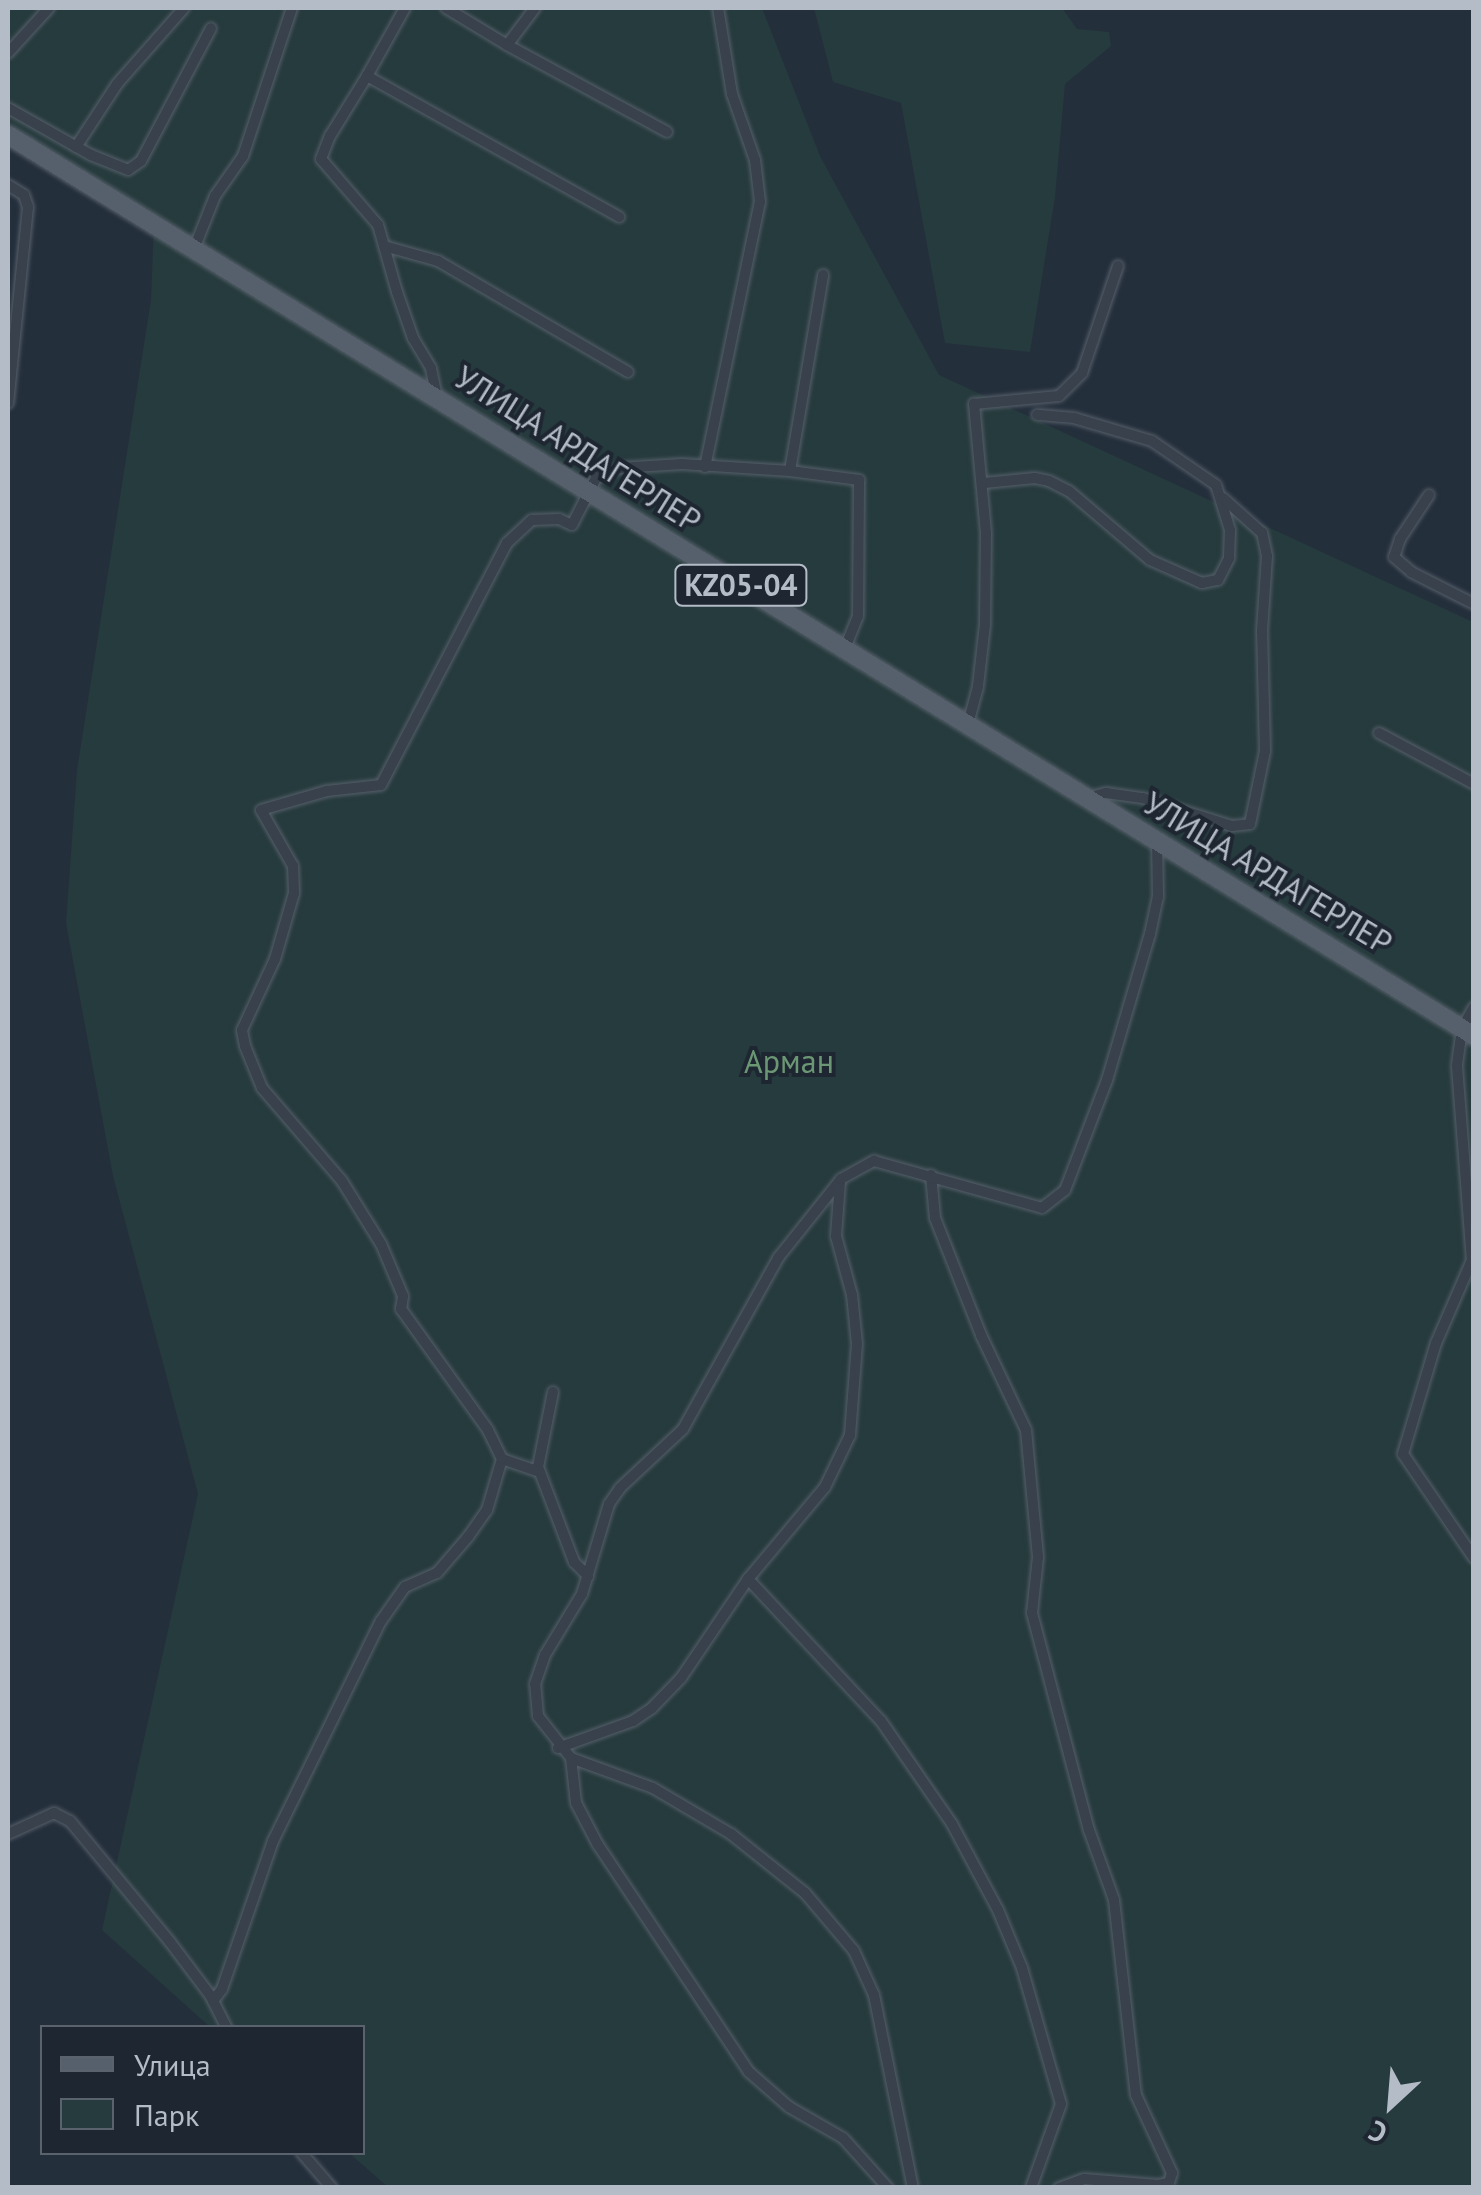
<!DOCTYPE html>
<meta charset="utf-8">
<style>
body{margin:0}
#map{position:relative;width:1481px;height:2195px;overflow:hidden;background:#242f3c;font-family:"PT Sans",sans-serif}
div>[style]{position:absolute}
.green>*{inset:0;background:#263b3d}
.roads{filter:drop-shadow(0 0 2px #565f6a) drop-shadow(0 0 2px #565f6a)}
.minor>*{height:10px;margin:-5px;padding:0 5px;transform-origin:5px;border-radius:5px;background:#38414c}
.primary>*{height:18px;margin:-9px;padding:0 9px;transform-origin:9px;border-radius:9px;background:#56606c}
span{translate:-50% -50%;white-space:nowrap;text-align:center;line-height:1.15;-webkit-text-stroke:8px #1d2631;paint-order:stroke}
.shield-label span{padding:2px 8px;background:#1d2631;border:2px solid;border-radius:8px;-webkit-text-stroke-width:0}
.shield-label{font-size:30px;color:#b4bcc7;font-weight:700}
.street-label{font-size:32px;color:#b4bcc7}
.park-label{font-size:32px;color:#6c9774}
.frame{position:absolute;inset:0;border:10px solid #b4bcc7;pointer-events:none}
.legend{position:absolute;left:40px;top:2025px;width:325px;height:130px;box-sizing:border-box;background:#1d2631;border:2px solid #59626d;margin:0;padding:12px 18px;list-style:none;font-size:30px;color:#b4bcc7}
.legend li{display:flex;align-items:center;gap:20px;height:50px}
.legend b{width:50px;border:2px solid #59626d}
.north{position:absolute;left:1341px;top:2055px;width:100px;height:100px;-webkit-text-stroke:8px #1d2631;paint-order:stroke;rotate:206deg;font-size:28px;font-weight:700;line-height:40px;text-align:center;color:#b4bcc7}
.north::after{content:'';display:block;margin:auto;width:35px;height:45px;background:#b4bcc7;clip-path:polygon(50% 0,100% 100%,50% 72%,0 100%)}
</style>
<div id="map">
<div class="green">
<i style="clip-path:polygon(8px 8px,762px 8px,820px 156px,939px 375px,1473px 622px,1473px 2187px,388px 2187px,349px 2153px,362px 2152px,362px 2028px,210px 2027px,102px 1930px,198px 1494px,113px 1176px,66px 923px,77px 770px,151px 300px,154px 225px,8px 135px)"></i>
<i style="clip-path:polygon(814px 8px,1062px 8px,1077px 29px,1109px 32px,1111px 46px,1065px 84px,1055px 197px,1030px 352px,945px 343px,901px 103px,833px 82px)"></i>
</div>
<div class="roads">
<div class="minor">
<i style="left:446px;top:8px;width:71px;rotate:31.2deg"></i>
<i style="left:535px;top:8px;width:46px;rotate:127.1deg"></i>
<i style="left:507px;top:45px;width:182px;rotate:28.5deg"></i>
<i style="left:8px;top:53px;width:61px;rotate:-47.7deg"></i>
<i style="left:367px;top:76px;width:78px;rotate:-60.8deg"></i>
<i style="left:8px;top:108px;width:95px;rotate:29.5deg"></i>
<i style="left:91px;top:155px;width:40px;rotate:22deg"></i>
<i style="left:128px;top:170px;width:16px;rotate:-35deg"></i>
<i style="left:141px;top:161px;width:150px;rotate:-62.2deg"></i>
<i style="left:76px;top:147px;width:75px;rotate:-56.9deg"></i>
<i style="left:117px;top:84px;width:101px;rotate:-48.6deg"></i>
<i style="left:8px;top:185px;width:19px;rotate:32deg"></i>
<i style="left:24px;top:195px;width:13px;rotate:72deg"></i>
<i style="left:28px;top:207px;width:197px;rotate:95.8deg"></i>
<i style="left:384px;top:246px;width:56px;rotate:15.5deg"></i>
<i style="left:438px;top:261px;width:220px;rotate:30.3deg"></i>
<i style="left:194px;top:249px;width:57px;rotate:-68.4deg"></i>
<i style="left:215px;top:196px;width:49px;rotate:-55deg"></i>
<i style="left:243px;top:156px;width:156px;rotate:-71.7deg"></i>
<i style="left:437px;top:397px;width:30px;rotate:-102deg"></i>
<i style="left:431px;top:368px;width:35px;rotate:-121deg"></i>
<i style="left:413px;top:338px;width:49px;rotate:-109.2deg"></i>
<i style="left:397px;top:292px;width:70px;rotate:-105.8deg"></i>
<i style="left:378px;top:225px;width:87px;rotate:-130.8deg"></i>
<i style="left:321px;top:159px;width:25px;rotate:-69deg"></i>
<i style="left:330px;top:136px;width:70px;rotate:-58.3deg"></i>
<i style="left:367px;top:76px;width:289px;rotate:29.2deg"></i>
<i style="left:705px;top:467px;width:271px;rotate:-78.3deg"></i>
<i style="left:760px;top:202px;width:42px;rotate:-96.8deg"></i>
<i style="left:755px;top:160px;width:70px;rotate:-109.2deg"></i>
<i style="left:732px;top:94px;width:87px;rotate:-99.2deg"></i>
<i style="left:790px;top:471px;width:70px;rotate:7.4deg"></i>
<i style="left:859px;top:480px;width:136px;rotate:90.4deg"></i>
<i style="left:858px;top:616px;width:35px;rotate:112deg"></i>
<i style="left:984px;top:483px;width:51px;rotate:-5.6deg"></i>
<i style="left:1035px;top:478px;width:14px;rotate:12deg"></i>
<i style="left:1049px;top:481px;width:22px;rotate:27deg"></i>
<i style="left:1069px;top:491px;width:106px;rotate:40.4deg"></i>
<i style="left:1150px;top:560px;width:57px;rotate:23.9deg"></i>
<i style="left:1202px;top:583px;width:16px;rotate:-11deg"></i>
<i style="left:1218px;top:580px;width:25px;rotate:-63deg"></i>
<i style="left:1229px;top:558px;width:28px;rotate:-88deg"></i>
<i style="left:1230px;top:530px;width:47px;rotate:-107.3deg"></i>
<i style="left:1216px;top:485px;width:78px;rotate:-145.5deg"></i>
<i style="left:1152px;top:441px;width:81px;rotate:-163.6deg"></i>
<i style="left:1074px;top:418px;width:37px;rotate:-175deg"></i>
<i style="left:1429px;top:495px;width:53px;rotate:123.4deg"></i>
<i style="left:1400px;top:539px;width:19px;rotate:108deg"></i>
<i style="left:1394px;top:557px;width:23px;rotate:41deg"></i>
<i style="left:1411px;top:572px;width:71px;rotate:26.9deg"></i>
<i style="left:968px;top:724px;width:39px;rotate:-75deg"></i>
<i style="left:978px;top:686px;width:61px;rotate:-83.5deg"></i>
<i style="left:985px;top:625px;width:92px;rotate:-89.4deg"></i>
<i style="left:986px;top:533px;width:130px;rotate:-95.3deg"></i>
<i style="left:974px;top:404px;width:85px;rotate:-5.4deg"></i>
<i style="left:1059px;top:396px;width:33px;rotate:-45deg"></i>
<i style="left:1082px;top:373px;width:113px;rotate:-71.4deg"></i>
<i style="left:1379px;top:733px;width:108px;rotate:28.2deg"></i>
<i style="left:1087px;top:798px;width:20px;rotate:-15deg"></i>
<i style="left:1106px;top:793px;width:37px;rotate:8deg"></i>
<i style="left:1143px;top:798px;width:93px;rotate:17.5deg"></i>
<i style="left:1232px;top:826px;width:18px;rotate:-6deg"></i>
<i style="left:1250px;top:824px;width:75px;rotate:-78.4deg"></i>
<i style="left:1265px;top:751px;width:120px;rotate:-91.4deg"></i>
<i style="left:1262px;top:631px;width:75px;rotate:-86.2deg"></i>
<i style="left:1267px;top:556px;width:24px;rotate:-102deg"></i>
<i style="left:1262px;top:533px;width:52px;rotate:-138.1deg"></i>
<i style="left:1474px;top:1007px;width:25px;rotate:119deg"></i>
<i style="left:1462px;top:1029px;width:37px;rotate:98deg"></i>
<i style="left:1457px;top:1066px;width:195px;rotate:85.6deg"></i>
<i style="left:1472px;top:1260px;width:90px;rotate:113.4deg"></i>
<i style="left:1436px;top:1343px;width:116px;rotate:106.6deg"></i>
<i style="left:1403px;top:1454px;width:126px;rotate:55.7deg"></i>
<i style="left:931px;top:1175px;width:43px;rotate:84.7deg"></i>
<i style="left:935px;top:1218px;width:126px;rotate:68.5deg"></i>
<i style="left:981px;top:1335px;width:105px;rotate:64.7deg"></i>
<i style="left:1026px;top:1430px;width:128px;rotate:84.6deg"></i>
<i style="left:1038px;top:1557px;width:56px;rotate:96.1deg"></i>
<i style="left:1032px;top:1613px;width:224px;rotate:75.3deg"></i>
<i style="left:1089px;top:1830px;width:74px;rotate:70.3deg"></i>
<i style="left:1114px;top:1900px;width:196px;rotate:83.6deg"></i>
<i style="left:1136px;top:2095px;width:86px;rotate:65.2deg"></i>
<i style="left:1172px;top:2173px;width:10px;rotate:107deg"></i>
<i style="left:1169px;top:2183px;width:11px;rotate:170deg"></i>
<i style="left:1158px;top:2185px;width:74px;rotate:-175.4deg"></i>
<i style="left:1084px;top:2179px;width:27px;rotate:160deg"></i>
<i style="left:553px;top:1392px;width:76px;rotate:101.3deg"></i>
<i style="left:538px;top:1467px;width:102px;rotate:69.2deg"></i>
<i style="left:574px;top:1562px;width:20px;rotate:45deg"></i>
<i style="left:502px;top:1459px;width:40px;rotate:18.9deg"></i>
<i style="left:748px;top:1579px;width:120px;rotate:-50.1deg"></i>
<i style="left:825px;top:1487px;width:58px;rotate:-64.3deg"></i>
<i style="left:850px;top:1435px;width:91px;rotate:-85.6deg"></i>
<i style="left:857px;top:1344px;width:49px;rotate:-95.8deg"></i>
<i style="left:852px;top:1295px;width:61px;rotate:-105.2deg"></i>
<i style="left:836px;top:1236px;width:54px;rotate:-85.8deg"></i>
<i style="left:558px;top:1748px;width:80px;rotate:-19.8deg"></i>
<i style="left:633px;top:1721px;width:23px;rotate:-34deg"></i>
<i style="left:652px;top:1708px;width:42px;rotate:-46deg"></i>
<i style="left:681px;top:1678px;width:120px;rotate:-55.9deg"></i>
<i style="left:748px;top:1579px;width:195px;rotate:46.9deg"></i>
<i style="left:881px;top:1721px;width:125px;rotate:55.4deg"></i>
<i style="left:952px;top:1824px;width:98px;rotate:61.9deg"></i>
<i style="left:998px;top:1910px;width:63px;rotate:67.5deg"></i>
<i style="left:1022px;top:1968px;width:141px;rotate:74deg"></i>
<i style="left:1061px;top:2104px;width:89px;rotate:109.7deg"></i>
<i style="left:571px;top:1758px;width:87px;rotate:20.1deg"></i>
<i style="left:653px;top:1788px;width:91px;rotate:30.5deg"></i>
<i style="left:731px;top:1834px;width:95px;rotate:38.6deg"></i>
<i style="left:805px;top:1893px;width:76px;rotate:49.8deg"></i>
<i style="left:854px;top:1951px;width:48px;rotate:65.6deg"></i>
<i style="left:874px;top:1995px;width:197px;rotate:78.6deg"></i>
<i style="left:8px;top:1834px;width:51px;rotate:-24.5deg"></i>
<i style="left:54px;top:1813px;width:18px;rotate:27deg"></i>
<i style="left:70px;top:1821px;width:157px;rotate:50.4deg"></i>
<i style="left:170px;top:1942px;width:66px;rotate:53deg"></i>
<i style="left:210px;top:1995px;width:37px;rotate:63deg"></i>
<i style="left:213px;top:2001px;width:15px;rotate:-53deg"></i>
<i style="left:222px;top:1989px;width:157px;rotate:-71deg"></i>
<i style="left:273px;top:1841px;width:245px;rotate:-63.9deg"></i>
<i style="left:381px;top:1621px;width:42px;rotate:-54.8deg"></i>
<i style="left:405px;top:1587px;width:35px;rotate:-24deg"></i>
<i style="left:437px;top:1573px;width:48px;rotate:-49.3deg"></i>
<i style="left:468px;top:1537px;width:33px;rotate:-55deg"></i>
<i style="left:487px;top:1510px;width:53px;rotate:-73.6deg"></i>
<i style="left:502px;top:1459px;width:32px;rotate:-116deg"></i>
<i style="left:488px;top:1430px;width:149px;rotate:-125.7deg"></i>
<i style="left:401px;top:1309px;width:13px;rotate:-81deg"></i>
<i style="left:403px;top:1296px;width:56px;rotate:-112.9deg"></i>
<i style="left:381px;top:1244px;width:74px;rotate:-121.8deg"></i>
<i style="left:342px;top:1181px;width:123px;rotate:-130.7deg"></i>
<i style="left:262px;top:1088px;width:45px;rotate:-112deg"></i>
<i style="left:245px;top:1046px;width:16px;rotate:-101deg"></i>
<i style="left:242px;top:1030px;width:78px;rotate:-65.1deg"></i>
<i style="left:275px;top:959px;width:69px;rotate:-73.9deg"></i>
<i style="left:294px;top:893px;width:27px;rotate:-92deg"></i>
<i style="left:293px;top:866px;width:64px;rotate:-119.7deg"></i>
<i style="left:261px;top:810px;width:69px;rotate:-16.1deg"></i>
<i style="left:327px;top:791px;width:54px;rotate:-6.3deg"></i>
<i style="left:381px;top:785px;width:273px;rotate:-62.5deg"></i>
<i style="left:507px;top:543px;width:34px;rotate:-43deg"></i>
<i style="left:532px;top:520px;width:27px;rotate:-2deg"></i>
<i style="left:559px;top:519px;width:14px;rotate:25deg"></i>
<i style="left:572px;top:525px;width:53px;rotate:-62.9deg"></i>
<i style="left:596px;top:478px;width:25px;rotate:-23deg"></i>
<i style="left:619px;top:468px;width:63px;rotate:-3.6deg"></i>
<i style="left:682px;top:464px;width:108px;rotate:3.7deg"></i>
<i style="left:790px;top:471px;width:199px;rotate:-80.4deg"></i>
<i style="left:301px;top:2152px;width:48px;rotate:49.3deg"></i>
<i style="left:888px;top:2188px;width:67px;rotate:-132deg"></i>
<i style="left:843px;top:2138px;width:62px;rotate:-150.1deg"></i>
<i style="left:789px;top:2107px;width:53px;rotate:-138.8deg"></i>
<i style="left:749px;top:2072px;width:273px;rotate:-123.6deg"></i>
<i style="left:598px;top:1845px;width:47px;rotate:-117.6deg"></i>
<i style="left:576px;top:1803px;width:45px;rotate:-96.3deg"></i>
<i style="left:571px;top:1758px;width:53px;rotate:-128.2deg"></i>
<i style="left:538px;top:1716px;width:32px;rotate:-95deg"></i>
<i style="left:535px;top:1684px;width:31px;rotate:-71deg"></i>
<i style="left:545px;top:1655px;width:71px;rotate:-58.8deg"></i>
<i style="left:582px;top:1594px;width:94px;rotate:-73.3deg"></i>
<i style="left:609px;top:1504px;width:19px;rotate:-55deg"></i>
<i style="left:620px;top:1488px;width:86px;rotate:-43.1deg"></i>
<i style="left:683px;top:1429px;width:196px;rotate:-60.9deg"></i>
<i style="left:778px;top:1258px;width:101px;rotate:-51.4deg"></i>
<i style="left:841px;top:1179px;width:38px;rotate:-29deg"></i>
<i style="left:874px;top:1161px;width:174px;rotate:15.6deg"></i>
<i style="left:1042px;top:1208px;width:29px;rotate:-38deg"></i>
<i style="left:1065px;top:1190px;width:118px;rotate:-69.1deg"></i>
<i style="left:1107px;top:1080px;width:152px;rotate:-73.6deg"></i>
<i style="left:1150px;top:934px;width:38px;rotate:-78deg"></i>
<i style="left:1158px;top:897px;width:55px;rotate:-91deg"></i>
</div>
<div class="primary">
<i style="left:8px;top:135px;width:1721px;rotate:31.57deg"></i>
</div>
</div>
<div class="shield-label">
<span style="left:741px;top:585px">KZ05-04</span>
</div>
<div class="street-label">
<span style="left:578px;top:449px;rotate:32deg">УЛИЦА АРДАГЕРЛЕР</span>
<span style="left:1268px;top:873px;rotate:31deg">УЛИЦА АРДАГЕРЛЕР</span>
</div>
<div class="park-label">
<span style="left:789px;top:1061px">Арман</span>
</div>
<div class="frame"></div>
<ul class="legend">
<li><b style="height:12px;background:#56606c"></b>Улица</li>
<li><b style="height:28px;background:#263b3d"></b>Парк</li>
</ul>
<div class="north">С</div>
</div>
